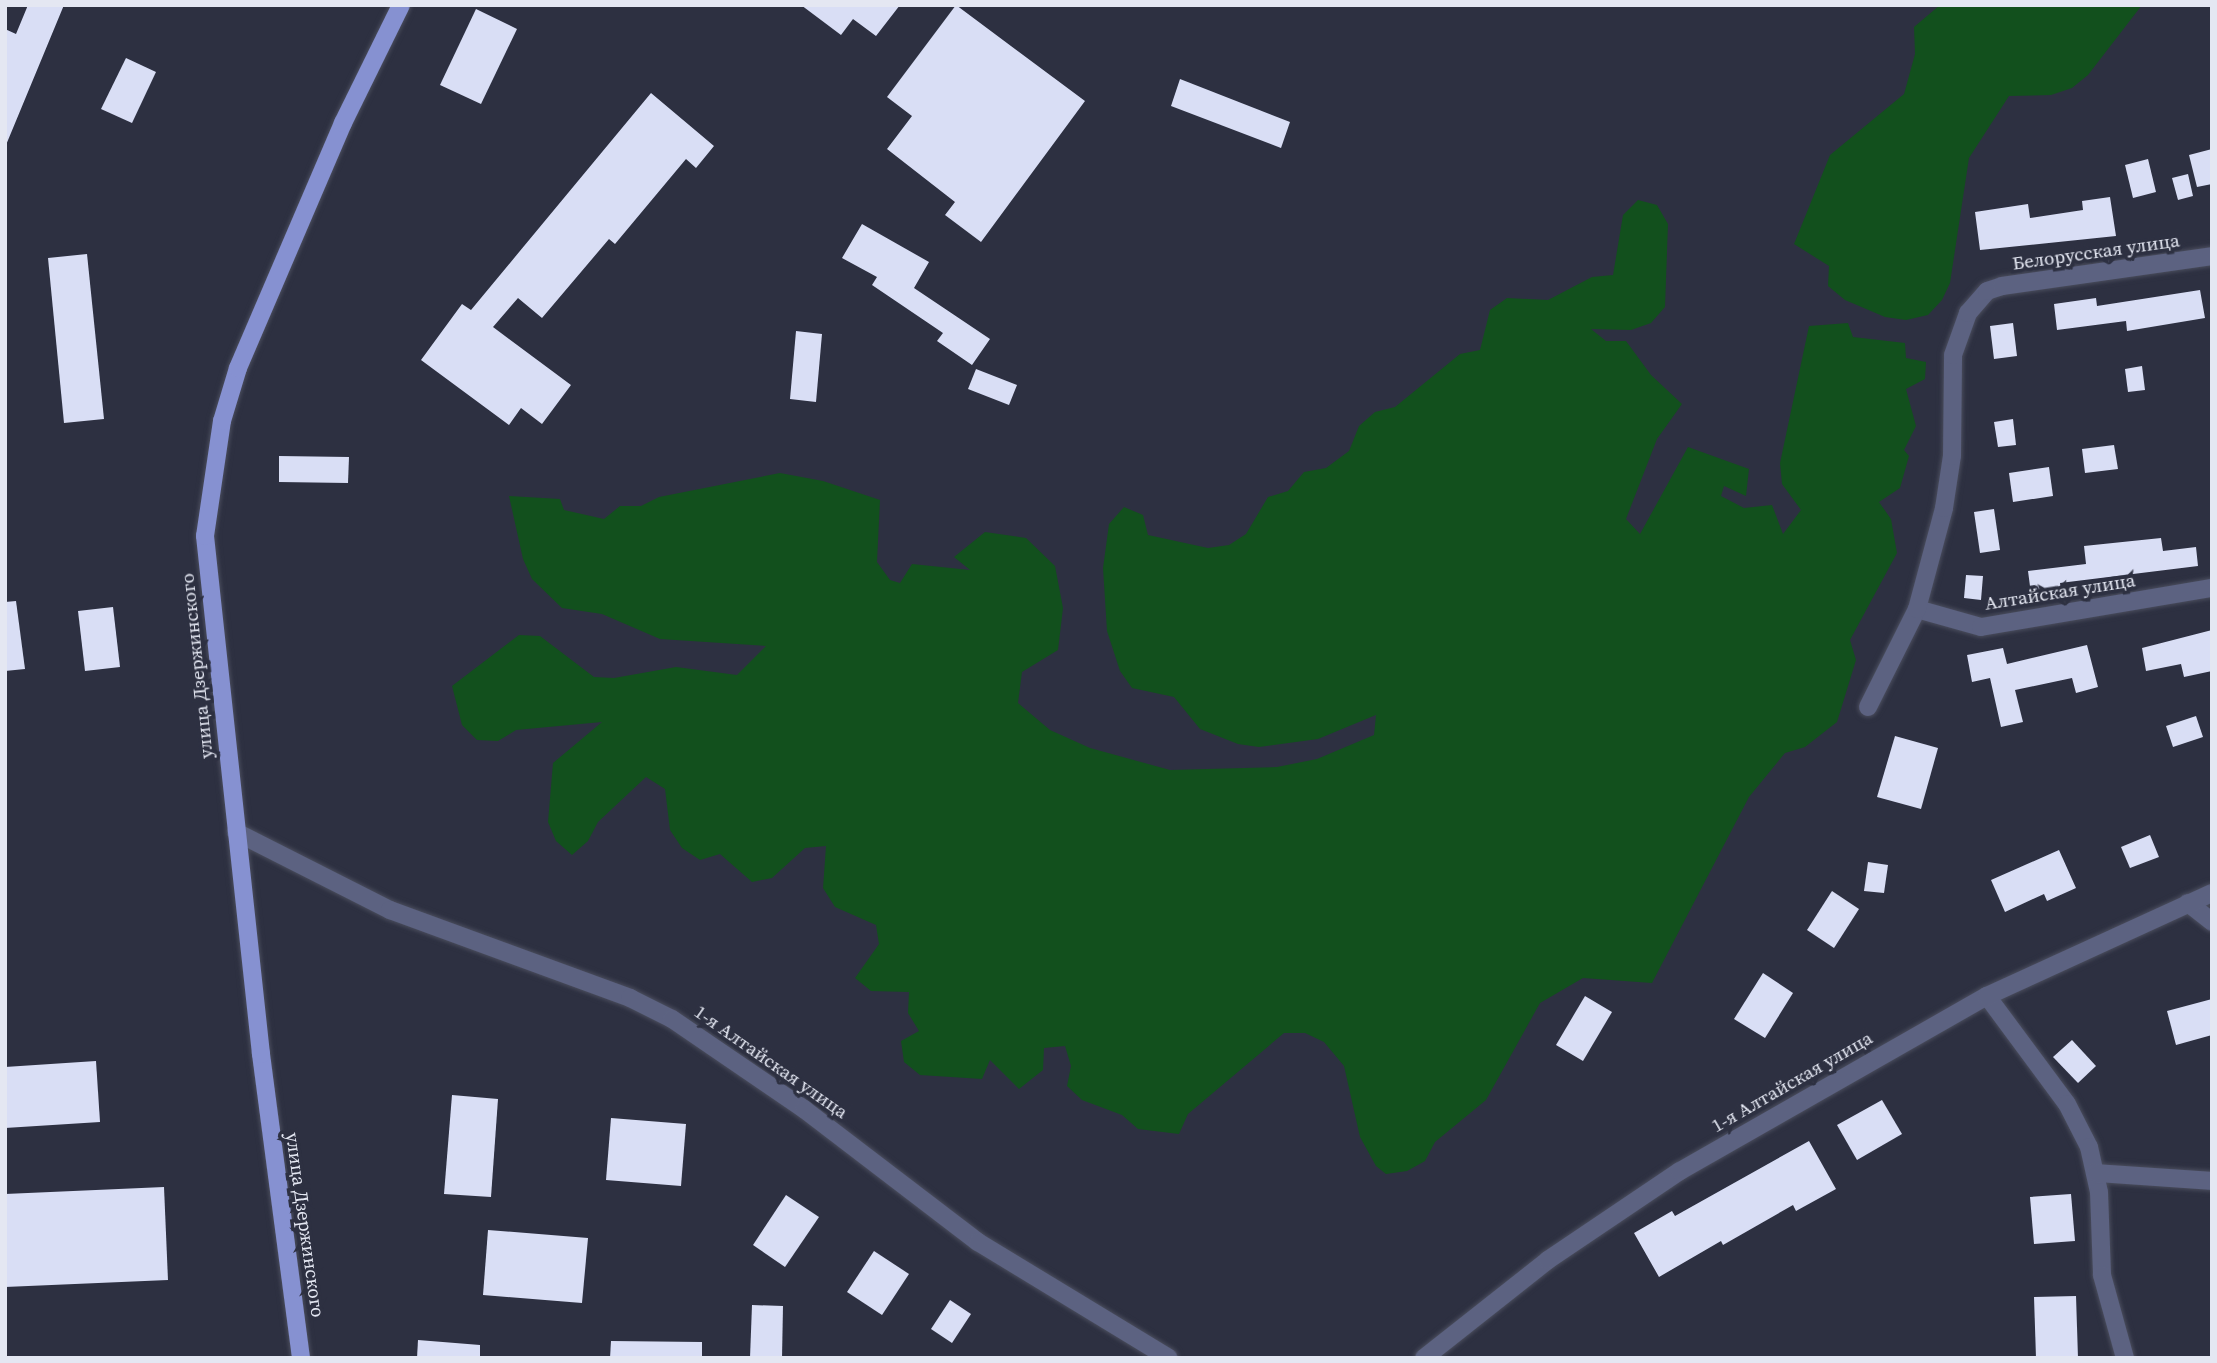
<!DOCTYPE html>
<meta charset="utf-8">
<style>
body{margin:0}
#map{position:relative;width:2217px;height:1363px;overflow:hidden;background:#2d3041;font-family:"Source Serif 4",serif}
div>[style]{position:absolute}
.green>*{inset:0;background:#12501d}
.building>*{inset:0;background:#d9def5}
.roads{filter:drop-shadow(0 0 2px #4a4d5d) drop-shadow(0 0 2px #4a4d5d)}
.minor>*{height:18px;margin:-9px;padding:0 9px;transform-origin:9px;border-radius:9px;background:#5c6281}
.major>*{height:18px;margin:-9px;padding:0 9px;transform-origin:9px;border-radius:9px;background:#8691d1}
span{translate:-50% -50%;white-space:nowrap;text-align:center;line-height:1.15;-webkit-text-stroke:7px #2d3041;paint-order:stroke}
.street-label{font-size:19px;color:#e4e7f2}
.frame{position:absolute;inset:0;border:7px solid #e4e7f2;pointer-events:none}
</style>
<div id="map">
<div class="green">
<i style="clip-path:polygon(1940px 5px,2142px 5px,2088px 75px,2072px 88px,2051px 95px,2009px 96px,1969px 158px,1950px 283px,1942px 300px,1928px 315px,1906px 320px,1885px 317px,1845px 300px,1828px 286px,1829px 266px,1794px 244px,1830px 155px,1904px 94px,1915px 54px,1914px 27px)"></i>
<i style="clip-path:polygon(1638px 200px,1657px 205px,1668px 224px,1665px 307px,1651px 323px,1631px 330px,1591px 329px,1606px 341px,1626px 341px,1651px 375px,1682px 404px,1657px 439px,1626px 519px,1640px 534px,1688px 447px,1749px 469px,1746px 496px,1724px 486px,1721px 496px,1744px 508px,1772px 505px,1783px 534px,1801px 510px,1782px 484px,1780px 463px,1809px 326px,1848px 323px,1853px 337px,1905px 343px,1906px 358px,1926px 362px,1925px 379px,1906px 389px,1916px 426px,1904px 450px,1909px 456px,1900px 488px,1879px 502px,1891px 519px,1897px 553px,1850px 640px,1856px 660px,1837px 722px,1805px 747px,1785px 753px,1749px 797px,1652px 983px,1583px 978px,1540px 1003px,1486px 1100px,1435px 1142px,1425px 1161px,1407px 1171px,1386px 1174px,1376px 1166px,1360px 1137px,1344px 1066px,1324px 1042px,1305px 1033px,1284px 1033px,1188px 1114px,1179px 1134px,1138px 1129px,1122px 1115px,1082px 1100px,1067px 1086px,1071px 1066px,1065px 1046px,1044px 1048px,1043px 1070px,1019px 1089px,990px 1060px,982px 1079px,920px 1075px,904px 1062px,901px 1041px,919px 1031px,908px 1013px,909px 992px,871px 991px,855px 978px,879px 944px,876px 925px,835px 907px,823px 888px,826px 846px,805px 848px,772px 878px,752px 882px,720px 854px,700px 860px,682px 848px,670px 830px,665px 789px,646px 777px,598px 822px,588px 841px,572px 855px,556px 841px,548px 822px,553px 763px,602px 722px,516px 730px,498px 741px,477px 740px,462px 725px,452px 686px,519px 635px,540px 636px,594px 677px,614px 678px,676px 667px,737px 675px,766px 646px,660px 639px,602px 614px,562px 608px,532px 579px,523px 559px,509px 496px,560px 499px,564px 510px,604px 519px,620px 506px,641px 506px,659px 497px,780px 473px,823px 481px,880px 500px,877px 562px,890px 580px,900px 583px,912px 564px,970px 570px,954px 557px,985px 532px,1026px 538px,1055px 566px,1063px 608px,1058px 650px,1022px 672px,1018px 703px,1050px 730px,1090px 748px,1170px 770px,1277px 767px,1317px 759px,1374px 735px,1376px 715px,1318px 739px,1259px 747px,1238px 744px,1200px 729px,1174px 697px,1132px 688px,1120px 671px,1107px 631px,1103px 568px,1109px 524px,1124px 507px,1143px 515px,1148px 535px,1208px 548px,1229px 545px,1246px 534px,1268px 497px,1288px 491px,1304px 472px,1326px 468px,1349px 451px,1359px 426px,1375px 412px,1395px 407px,1460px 354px,1480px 350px,1490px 310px,1507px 298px,1548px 300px,1592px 277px,1613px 275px,1623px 215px)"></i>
</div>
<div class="building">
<i style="clip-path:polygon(28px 5px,64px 5px,6px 145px,5px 29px,16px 34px)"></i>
<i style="clip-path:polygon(801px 5px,900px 5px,876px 36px,853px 19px,841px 35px)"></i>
<i style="clip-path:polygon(956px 5px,1085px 101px,981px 242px,945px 215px,955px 202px,887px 149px,912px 116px,887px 97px)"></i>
<i style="clip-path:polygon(476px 9px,517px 29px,481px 104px,440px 85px)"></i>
<i style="clip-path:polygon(126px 58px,156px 72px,132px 123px,101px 109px)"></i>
<i style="clip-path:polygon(1180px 79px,1290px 122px,1281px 148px,1171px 106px)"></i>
<i style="clip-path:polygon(651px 93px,714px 146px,696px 168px,686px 159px,615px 244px,609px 239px,542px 318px,518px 298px,493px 327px,571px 385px,542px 424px,521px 408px,509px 425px,421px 360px,462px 304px,471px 310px)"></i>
<i style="clip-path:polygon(2212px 149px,2212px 184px,2197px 187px,2189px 155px)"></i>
<i style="clip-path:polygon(2148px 159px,2156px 192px,2133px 198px,2125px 165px)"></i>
<i style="clip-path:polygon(2188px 174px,2193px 196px,2178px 200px,2172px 178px)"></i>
<i style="clip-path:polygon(2110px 197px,2116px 236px,1980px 250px,1975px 212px,2028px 204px,2030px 218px,2083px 210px,2082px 201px)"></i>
<i style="clip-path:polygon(862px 224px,929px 262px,914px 288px,990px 339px,972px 365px,937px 341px,943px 333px,872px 285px,877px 277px,842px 258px)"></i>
<i style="clip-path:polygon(87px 254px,104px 419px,64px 423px,48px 258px)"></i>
<i style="clip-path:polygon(2200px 290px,2205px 318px,2127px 331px,2126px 321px,2057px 330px,2054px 304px,2096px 298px,2097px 306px)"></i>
<i style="clip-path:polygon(2013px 323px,2017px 356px,1994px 359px,1990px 326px)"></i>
<i style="clip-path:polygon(796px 331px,822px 334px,816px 402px,790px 399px)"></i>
<i style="clip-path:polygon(2142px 366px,2145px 390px,2128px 392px,2125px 369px)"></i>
<i style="clip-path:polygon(976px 369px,1017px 385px,1009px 405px,968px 389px)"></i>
<i style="clip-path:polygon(2013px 419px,2016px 445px,1998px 447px,1994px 422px)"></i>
<i style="clip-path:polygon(2114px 445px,2118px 469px,2085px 473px,2082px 449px)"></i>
<i style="clip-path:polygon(279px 456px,349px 457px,348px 483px,279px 482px)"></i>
<i style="clip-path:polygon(2049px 467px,2053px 496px,2013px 502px,2009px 473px)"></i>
<i style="clip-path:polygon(1994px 509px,2000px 550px,1980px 553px,1974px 512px)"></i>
<i style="clip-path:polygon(2161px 538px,2163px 551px,2196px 547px,2198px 566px,2060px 583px,2061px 590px,2031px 594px,2028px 571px,2086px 564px,2084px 546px)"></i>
<i style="clip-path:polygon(1966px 575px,1983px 576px,1981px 600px,1964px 598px)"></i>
<i style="clip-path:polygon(16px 601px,25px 669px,5px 671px,5px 602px)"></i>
<i style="clip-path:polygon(113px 607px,120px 667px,85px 671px,78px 611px)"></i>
<i style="clip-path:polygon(2212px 630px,2212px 671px,2184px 677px,2181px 664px,2146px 671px,2142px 648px)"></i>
<i style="clip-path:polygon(2087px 645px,2098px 687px,2076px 693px,2072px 678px,2015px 690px,2023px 722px,2001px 727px,1990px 678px,1972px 682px,1967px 655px,2003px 648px,2007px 664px)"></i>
<i style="clip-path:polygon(2196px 716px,2203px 737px,2173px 747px,2166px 726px)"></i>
<i style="clip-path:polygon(1895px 736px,1938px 748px,1921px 809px,1877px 797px)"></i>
<i style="clip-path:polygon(2150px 835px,2159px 857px,2130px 868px,2121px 847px)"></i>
<i style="clip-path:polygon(2059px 850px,2076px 888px,2047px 901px,2044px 894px,2005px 912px,1991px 880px)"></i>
<i style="clip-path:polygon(1868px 862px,1888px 865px,1884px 893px,1864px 891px)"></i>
<i style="clip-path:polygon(1832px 891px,1859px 909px,1834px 948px,1807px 930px)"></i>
<i style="clip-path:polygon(1763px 973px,1793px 993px,1765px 1038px,1734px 1019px)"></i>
<i style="clip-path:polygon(1585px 996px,1612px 1012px,1583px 1061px,1556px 1045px)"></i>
<i style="clip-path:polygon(2212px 999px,2212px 1035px,2176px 1045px,2167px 1011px)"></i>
<i style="clip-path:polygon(2072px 1040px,2096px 1066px,2078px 1083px,2053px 1057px)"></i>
<i style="clip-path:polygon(96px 1061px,100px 1122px,5px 1128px,5px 1067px)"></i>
<i style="clip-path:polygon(452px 1095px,498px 1099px,491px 1197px,444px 1194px)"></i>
<i style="clip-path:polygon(1882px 1100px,1902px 1134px,1857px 1160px,1837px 1125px)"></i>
<i style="clip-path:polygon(611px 1118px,686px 1124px,681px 1186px,606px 1180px)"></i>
<i style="clip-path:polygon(1809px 1141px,1836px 1189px,1796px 1211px,1793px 1205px,1723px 1245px,1721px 1241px,1659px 1277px,1634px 1233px,1672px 1211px,1675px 1216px)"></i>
<i style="clip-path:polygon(164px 1187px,168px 1280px,5px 1287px,5px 1194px)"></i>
<i style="clip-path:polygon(2071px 1194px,2075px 1241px,2034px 1244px,2030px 1197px)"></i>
<i style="clip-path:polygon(786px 1195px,819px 1217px,785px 1267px,753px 1245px)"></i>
<i style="clip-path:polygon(488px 1230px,588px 1238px,582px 1303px,483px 1295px)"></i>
<i style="clip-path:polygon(874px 1251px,909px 1274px,882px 1315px,847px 1292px)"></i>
<i style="clip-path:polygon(2076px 1296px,2078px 1358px,2036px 1358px,2034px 1297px)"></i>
<i style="clip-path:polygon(950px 1300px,971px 1314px,952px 1343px,931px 1329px)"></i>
<i style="clip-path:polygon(752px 1305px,783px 1306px,782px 1358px,750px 1358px)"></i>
<i style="clip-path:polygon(418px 1340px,480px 1345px,480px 1358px,417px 1358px)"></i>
<i style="clip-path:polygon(611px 1341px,702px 1342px,702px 1358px,610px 1358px)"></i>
</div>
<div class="roads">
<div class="minor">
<i style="left:1917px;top:609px;width:66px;rotate:15.7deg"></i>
<i style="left:1981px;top:627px;width:234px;rotate:-9.6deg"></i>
<i style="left:1868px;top:707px;width:110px;rotate:-63.4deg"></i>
<i style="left:1917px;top:609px;width:105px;rotate:-75deg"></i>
<i style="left:1944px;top:508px;width:53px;rotate:-81.3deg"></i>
<i style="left:1952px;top:456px;width:101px;rotate:-89.4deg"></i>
<i style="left:1953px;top:355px;width:45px;rotate:-70.3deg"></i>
<i style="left:1968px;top:313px;width:29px;rotate:-49deg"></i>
<i style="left:1987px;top:291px;width:16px;rotate:-18deg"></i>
<i style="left:2002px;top:286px;width:212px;rotate:-8.1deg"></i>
<i style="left:236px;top:832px;width:173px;rotate:26.9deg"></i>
<i style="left:390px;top:910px;width:256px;rotate:20.1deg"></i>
<i style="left:630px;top:998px;width:47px;rotate:26.6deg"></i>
<i style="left:672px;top:1019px;width:160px;rotate:34.3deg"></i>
<i style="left:804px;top:1109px;width:219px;rotate:37.4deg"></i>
<i style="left:978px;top:1242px;width:223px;rotate:31.3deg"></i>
<i style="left:2188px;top:903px;width:31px;rotate:38deg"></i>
<i style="left:1987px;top:996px;width:134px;rotate:53.5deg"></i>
<i style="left:2067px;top:1104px;width:48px;rotate:62.9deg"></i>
<i style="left:2089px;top:1147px;width:46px;rotate:77.5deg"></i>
<i style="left:2099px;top:1192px;width:83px;rotate:87.9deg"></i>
<i style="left:2102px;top:1275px;width:86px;rotate:74.5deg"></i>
<i style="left:2096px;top:1173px;width:116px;rotate:3.9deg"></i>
<i style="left:1424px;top:1358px;width:158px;rotate:-38.3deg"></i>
<i style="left:1548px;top:1260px;width:159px;rotate:-34deg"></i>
<i style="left:1680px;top:1171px;width:353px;rotate:-29.7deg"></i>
<i style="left:1987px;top:996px;width:247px;rotate:-24.6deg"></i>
</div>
<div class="major">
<i style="left:301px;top:1358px;width:307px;rotate:-97.5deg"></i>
<i style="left:261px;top:1054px;width:521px;rotate:-96.17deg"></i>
<i style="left:205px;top:536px;width:116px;rotate:-81.6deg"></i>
<i style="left:222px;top:421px;width:55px;rotate:-73.2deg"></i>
<i style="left:238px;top:368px;width:267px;rotate:-66.8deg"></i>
<i style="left:343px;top:123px;width:131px;rotate:-63.8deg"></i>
</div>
</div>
<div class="street-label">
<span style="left:2096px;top:252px;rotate:-8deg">Белорусская улица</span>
<span style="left:2060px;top:592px;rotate:-9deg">Алтайская улица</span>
<span style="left:197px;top:666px;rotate:-96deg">улица Дзержинского</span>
<span style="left:771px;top:1062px;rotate:35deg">1-я Алтайская улица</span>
<span style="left:1792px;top:1082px;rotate:-30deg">1-я Алтайская улица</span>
<span style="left:305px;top:1225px;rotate:82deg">улица Дзержинского</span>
</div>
<div class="frame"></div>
</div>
